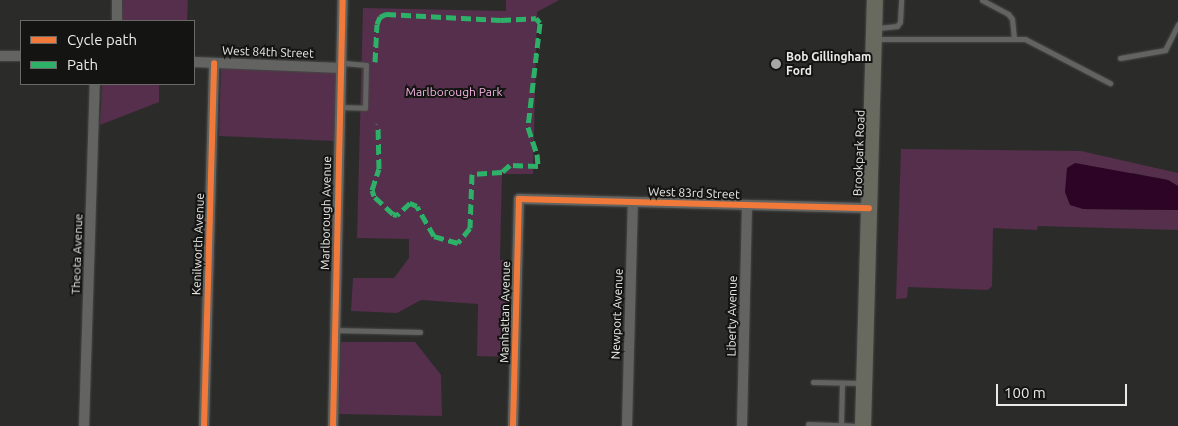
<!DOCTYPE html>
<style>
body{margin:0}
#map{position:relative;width:1178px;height:426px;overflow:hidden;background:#2b2c2a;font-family:Ubuntu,sans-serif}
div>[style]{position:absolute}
.green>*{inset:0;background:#552f4b}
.water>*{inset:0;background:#2d0425}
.roads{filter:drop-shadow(0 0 1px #474846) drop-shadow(0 0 1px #474846)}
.service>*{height:5px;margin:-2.5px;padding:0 2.5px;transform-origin:2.5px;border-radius:2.5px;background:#636362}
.minor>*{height:10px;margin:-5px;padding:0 5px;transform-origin:5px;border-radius:5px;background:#636362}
.primary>*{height:16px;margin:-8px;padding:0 8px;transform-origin:8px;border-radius:8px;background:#686a60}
.quiet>*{height:5px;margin-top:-2.5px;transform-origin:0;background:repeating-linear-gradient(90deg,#2db169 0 10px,transparent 0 15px)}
.cycleway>*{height:6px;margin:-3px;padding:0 3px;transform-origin:3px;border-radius:3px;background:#f17a3a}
.dots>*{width:14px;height:14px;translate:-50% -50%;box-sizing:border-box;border:2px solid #141513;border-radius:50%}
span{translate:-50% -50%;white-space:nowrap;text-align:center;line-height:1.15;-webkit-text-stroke:4px #141513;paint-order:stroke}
.street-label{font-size:12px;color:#eaeae8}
.poi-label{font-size:12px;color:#eaeae8;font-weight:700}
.left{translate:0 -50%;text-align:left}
.park-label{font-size:12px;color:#f7b6e4}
.legend{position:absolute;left:20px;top:20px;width:175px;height:65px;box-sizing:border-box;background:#141513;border:1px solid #6a6a68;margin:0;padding:6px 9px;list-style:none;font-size:15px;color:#eaeae8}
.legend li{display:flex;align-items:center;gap:10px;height:25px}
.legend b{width:25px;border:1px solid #6a6a68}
.scale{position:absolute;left:996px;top:384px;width:131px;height:22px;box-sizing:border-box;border:2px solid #eaeae8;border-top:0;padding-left:6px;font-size:15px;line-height:18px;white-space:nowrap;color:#eaeae8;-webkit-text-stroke:4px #141513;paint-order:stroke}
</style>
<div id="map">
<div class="green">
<i style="clip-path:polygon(123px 0,188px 0,187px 21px,122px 21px)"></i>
<i style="clip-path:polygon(506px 0,559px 0,537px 12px,533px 174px,502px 174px,500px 260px,512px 260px,509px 357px,477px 356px,478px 304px,421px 300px,397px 313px,351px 311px,353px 278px,394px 278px,409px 258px,409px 239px,357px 238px,363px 8px,506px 11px)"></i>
<i style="clip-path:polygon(221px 68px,337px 73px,335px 141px,219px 136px)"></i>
<i style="clip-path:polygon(102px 84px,159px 84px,159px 102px,100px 125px)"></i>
<i style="clip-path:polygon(901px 149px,1081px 151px,1178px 173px,1178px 186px,1168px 180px,1133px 173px,1083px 209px,1178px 210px,1178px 230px,1038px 226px,1037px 230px,993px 228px,992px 286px,988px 290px,908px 287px,907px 298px,896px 299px)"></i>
<i style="clip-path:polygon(341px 342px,415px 342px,441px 375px,442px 416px,339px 414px)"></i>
</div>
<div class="water">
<i style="clip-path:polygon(1075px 163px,1168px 180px,1178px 186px,1178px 210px,1083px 209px,1070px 205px,1065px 192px,1067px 168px)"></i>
</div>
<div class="roads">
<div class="service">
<i style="left:982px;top:0;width:30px;rotate:28deg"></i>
<i style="left:1008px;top:14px;width:6px;rotate:51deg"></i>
<i style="left:1012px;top:19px;width:20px;rotate:84deg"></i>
<i style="left:878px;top:28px;width:19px;rotate:-6deg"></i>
<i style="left:897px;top:26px;width:5px;rotate:-53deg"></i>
<i style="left:900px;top:22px;width:22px;rotate:-87deg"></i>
<i style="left:877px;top:39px;width:148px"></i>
<i style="left:1025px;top:39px;width:96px;rotate:27.4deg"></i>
<i style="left:1120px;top:58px;width:46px;rotate:-10.1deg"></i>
<i style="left:1165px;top:50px;width:29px;rotate:-63deg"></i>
<i style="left:340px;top:107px;width:25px;rotate:2deg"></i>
<i style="left:365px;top:108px;width:43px;rotate:-88.7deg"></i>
<i style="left:366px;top:65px;width:25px;rotate:-175deg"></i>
<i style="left:335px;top:330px;width:85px;rotate:1.3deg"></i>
<i style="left:813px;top:382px;width:48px;rotate:1.2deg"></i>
<i style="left:842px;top:383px;width:42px;rotate:91.4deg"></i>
<i style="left:841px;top:425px;width:15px;rotate:4deg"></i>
<i style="left:808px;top:424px;width:33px;rotate:2deg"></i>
</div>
<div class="minor">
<i style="left:117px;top:21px;width:21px;rotate:-90deg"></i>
<i style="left:0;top:56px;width:21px"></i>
<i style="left:194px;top:62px;width:147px;rotate:2.3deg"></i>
<i style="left:84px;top:426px;width:342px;rotate:-88.2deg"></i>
<i style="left:204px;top:426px;width:363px;rotate:-88.4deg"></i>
<i style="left:333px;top:426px;width:426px;rotate:-88.7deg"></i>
<i style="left:513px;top:426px;width:227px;rotate:-88.5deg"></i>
<i style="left:519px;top:199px;width:350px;rotate:1.5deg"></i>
<i style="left:627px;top:426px;width:224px;rotate:-88.5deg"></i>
<i style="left:742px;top:426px;width:220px;rotate:-88.7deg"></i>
</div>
<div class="primary">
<i style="left:863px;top:426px;width:426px;rotate:-88.4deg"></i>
</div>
</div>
<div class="quiet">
<i style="left:375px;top:62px;width:38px;rotate:-87deg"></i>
<i style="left:377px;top:24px;width:8px;rotate:-67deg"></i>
<i style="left:380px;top:17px;width:7px;rotate:-27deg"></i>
<i style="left:386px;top:14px;width:115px;rotate:3deg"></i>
<i style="left:501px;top:20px;width:35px;rotate:-3deg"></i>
<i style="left:536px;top:18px;width:6px;rotate:51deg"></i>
<i style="left:540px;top:23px;width:105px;rotate:96.6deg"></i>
<i style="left:528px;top:127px;width:28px;rotate:72deg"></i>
<i style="left:537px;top:154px;width:12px;rotate:85deg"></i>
<i style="left:538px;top:166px;width:28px;rotate:-178deg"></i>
<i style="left:510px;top:165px;width:11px;rotate:139deg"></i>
<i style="left:502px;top:172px;width:30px;rotate:176deg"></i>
<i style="left:472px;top:174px;width:54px;rotate:92.1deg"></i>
<i style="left:470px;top:228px;width:19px;rotate:129deg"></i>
<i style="left:458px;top:243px;width:25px;rotate:-164deg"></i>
<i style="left:434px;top:236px;width:34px;rotate:-120deg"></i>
<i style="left:417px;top:206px;width:8px;rotate:-157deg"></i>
<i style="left:410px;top:203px;width:18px;rotate:137deg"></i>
<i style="left:397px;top:215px;width:4px;rotate:-166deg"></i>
<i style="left:393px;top:214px;width:26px;rotate:-137deg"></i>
<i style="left:374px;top:196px;width:6px;rotate:-108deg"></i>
<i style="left:372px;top:190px;width:22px;rotate:-72deg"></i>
<i style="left:379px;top:169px;width:45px;rotate:-91.3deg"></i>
</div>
<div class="cycleway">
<i style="left:204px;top:426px;width:363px;rotate:-88.4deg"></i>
<i style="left:333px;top:426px;width:426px;rotate:-88.7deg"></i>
<i style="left:513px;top:426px;width:227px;rotate:-88.5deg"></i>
<i style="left:519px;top:199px;width:350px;rotate:1.5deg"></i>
</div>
<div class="dots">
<i style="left:776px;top:64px;background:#a7a8a6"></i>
</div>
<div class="street-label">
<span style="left:268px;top:52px;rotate:2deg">West 84th Street</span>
<span style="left:859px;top:153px;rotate:-88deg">Brookpark Road</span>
<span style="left:694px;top:193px;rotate:2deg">West 83rd Street</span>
<span style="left:326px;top:213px;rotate:-89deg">Marlborough Avenue</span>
<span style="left:198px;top:244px;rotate:-88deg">Kenilworth Avenue</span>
<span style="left:77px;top:254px;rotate:-88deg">Theota Avenue</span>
<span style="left:505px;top:312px;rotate:-89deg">Manhattan Avenue</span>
<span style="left:617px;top:314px;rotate:-88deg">Newport Avenue</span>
<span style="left:732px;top:316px;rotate:-89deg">Liberty Avenue</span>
</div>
<div class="poi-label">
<span class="left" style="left:786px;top:64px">Bob Gillingham<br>Ford</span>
</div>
<div class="park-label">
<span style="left:454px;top:92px">Marlborough Park</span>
</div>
<ul class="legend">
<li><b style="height:6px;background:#f17a3a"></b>Cycle path</li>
<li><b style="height:6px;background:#2db169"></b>Path</li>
</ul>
<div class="scale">100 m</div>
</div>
